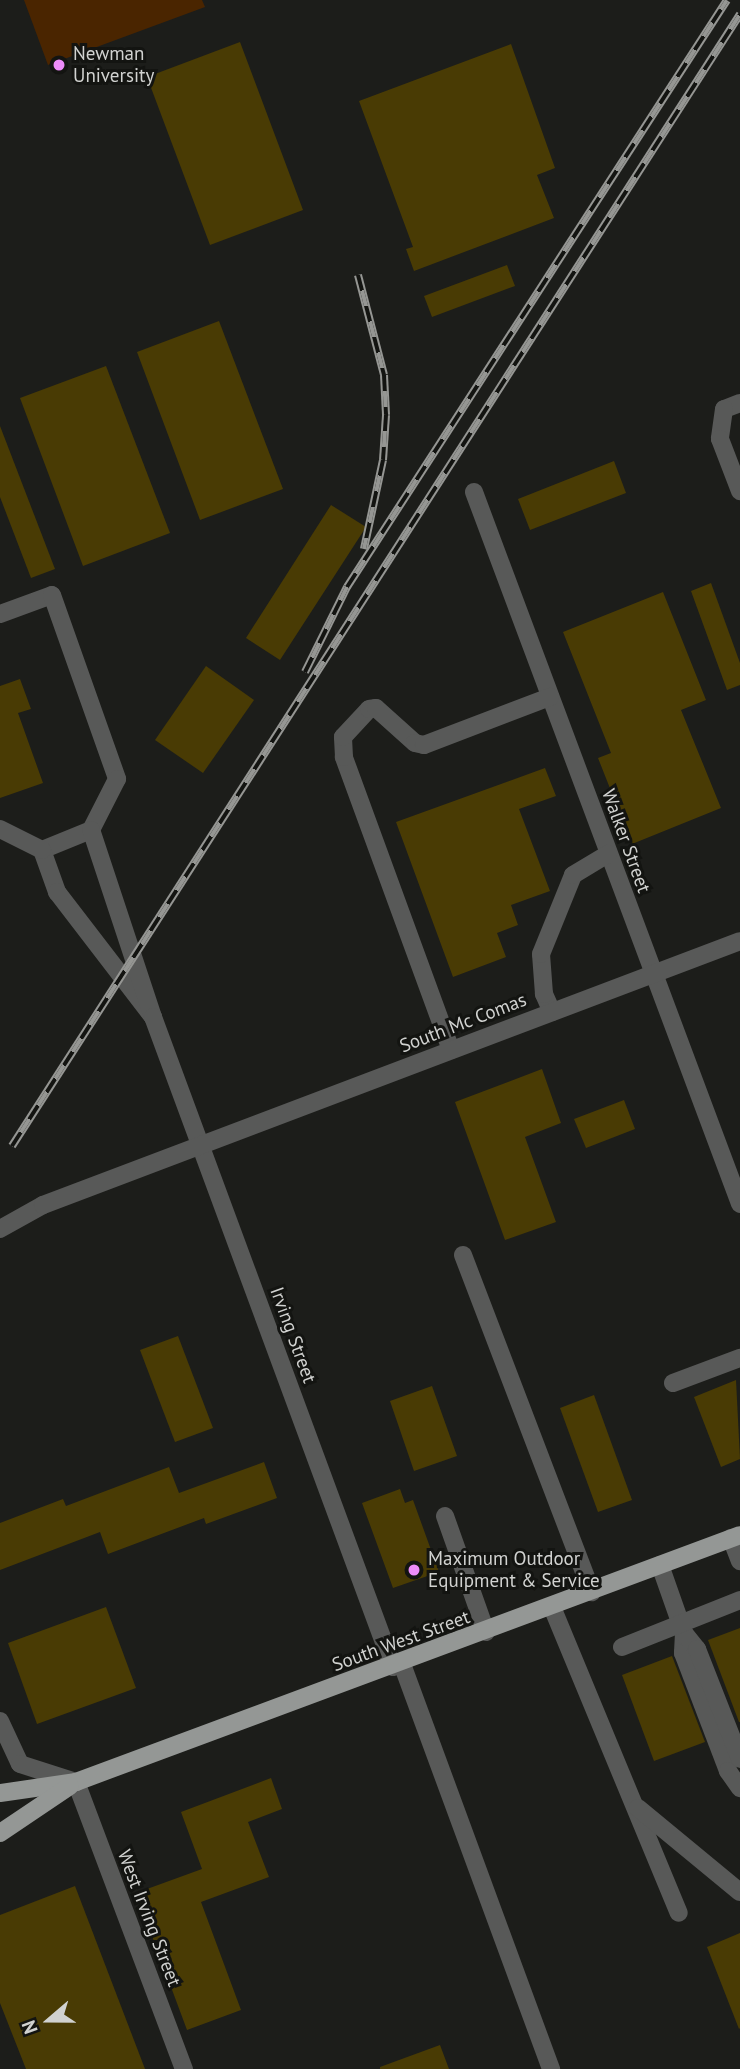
<!DOCTYPE html>
<style>
body{margin:0}
#map{position:relative;width:740px;height:2069px;overflow:hidden;background:#1c1d1a;font-family:"PT Sans",sans-serif}
div>[style]{position:absolute}
.green>*{inset:0;background:#4a2500}
.building>*{inset:0;background:#493b04}
.minor>*{height:18px;margin:-9px;padding:0 9px;transform-origin:9px;border-radius:9px;background:#585958}
.major>*{height:18px;margin:-9px;padding:0 9px;transform-origin:9px;border-radius:9px;background:#949795}
.rail>*{height:8px;margin-top:-4px;transform-origin:0;background:repeating-linear-gradient(90deg,#131411 0 16px,#959693 0 32px);box-sizing:border-box;border-block:2px solid #959693}
.dots>*{width:19px;height:19px;translate:-50% -50%;box-sizing:border-box;border:4px solid #131411;border-radius:50%}
span{translate:-50% -50%;white-space:nowrap;text-align:center;line-height:1.15;-webkit-text-stroke:6px #131411;paint-order:stroke}
.poi-label{font-size:19px;color:#d1d2d0}
.left{translate:0 -50%;text-align:left}
.street-label{font-size:19px;color:#d1d2d0}
.north{position:absolute;left:14px;top:1985px;width:70px;height:70px;-webkit-text-stroke:5px #131411;paint-order:stroke;rotate:250deg;font-size:19px;font-weight:700;line-height:28px;text-align:center;color:#d1d2d0}
.north::after{content:'';display:block;margin:auto;width:24px;height:32px;background:#d1d2d0;clip-path:polygon(50% 0,100% 100%,50% 72%,0 100%)}
</style>
<div id="map">
<div class="green">
<i style="clip-path:polygon(24px 0,202px 0,205px 7px,48px 65px)"></i>
</div>
<div class="building">
<i style="clip-path:polygon(240px 42px,303px 210px,210px 245px,147px 77px)"></i>
<i style="clip-path:polygon(511px 44px,555px 168px,537px 175px,554px 218px,414px 271px,406px 249px,413px 247px,359px 101px)"></i>
<i style="clip-path:polygon(507px 265px,515px 286px,432px 317px,424px 296px)"></i>
<i style="clip-path:polygon(219px 321px,283px 489px,200px 520px,137px 352px)"></i>
<i style="clip-path:polygon(106px 366px,170px 533px,83px 566px,20px 398px)"></i>
<i style="clip-path:polygon(0 426px,55px 569px,31px 578px,0 497px)"></i>
<i style="clip-path:polygon(614px 461px,626px 493px,530px 530px,518px 499px)"></i>
<i style="clip-path:polygon(331px 505px,366px 527px,280px 660px,246px 638px)"></i>
<i style="clip-path:polygon(711px 583px,740px 663px,740px 685px,727px 690px,691px 591px)"></i>
<i style="clip-path:polygon(663px 592px,706px 700px,681px 710px,721px 808px,632px 844px,598px 758px,611px 753px,563px 632px)"></i>
<i style="clip-path:polygon(206px 666px,254px 700px,203px 773px,155px 740px)"></i>
<i style="clip-path:polygon(20px 679px,31px 709px,18px 713px,43px 783px,0 798px,0 686px)"></i>
<i style="clip-path:polygon(545px 768px,556px 796px,519px 809px,550px 891px,511px 905px,518px 925px,497px 933px,506px 957px,453px 977px,396px 822px)"></i>
<i style="clip-path:polygon(542px 1069px,561px 1123px,525px 1137px,556px 1222px,505px 1240px,455px 1102px)"></i>
<i style="clip-path:polygon(624px 1100px,635px 1129px,586px 1148px,574px 1119px)"></i>
<i style="clip-path:polygon(178px 1336px,213px 1428px,175px 1442px,140px 1350px)"></i>
<i style="clip-path:polygon(736px 1380px,740px 1459px,721px 1467px,694px 1397px)"></i>
<i style="clip-path:polygon(432px 1386px,457px 1456px,414px 1471px,390px 1401px)"></i>
<i style="clip-path:polygon(594px 1395px,632px 1500px,598px 1512px,560px 1408px)"></i>
<i style="clip-path:polygon(264px 1462px,277px 1498px,206px 1524px,204px 1518px,108px 1554px,100px 1532px,0 1570px,0 1523px,63px 1499px,66px 1506px,169px 1467px,179px 1493px)"></i>
<i style="clip-path:polygon(400px 1489px,405px 1503px,413px 1500px,439px 1572px,393px 1588px,362px 1503px)"></i>
<i style="clip-path:polygon(106px 1607px,136px 1688px,37px 1724px,8px 1643px)"></i>
<i style="clip-path:polygon(740px 1628px,740px 1722px,739px 1722px,708px 1640px)"></i>
<i style="clip-path:polygon(672px 1656px,705px 1742px,654px 1761px,622px 1675px)"></i>
<i style="clip-path:polygon(271px 1778px,282px 1809px,248px 1822px,269px 1877px,201px 1902px,241px 2010px,187px 2030px,136px 1893px,202px 1869px,181px 1812px)"></i>
<i style="clip-path:polygon(75px 1886px,145px 2069px,26px 2069px,0 2003px,0 1915px)"></i>
<i style="clip-path:polygon(740px 1933px,740px 2028px,739px 2029px,707px 1947px)"></i>
<i style="clip-path:polygon(440px 2045px,449px 2069px,380px 2069px,380px 2067px)"></i>
</div>
<div class="minor">
<i style="left:740px;top:403px;width:17px;rotate:159deg"></i>
<i style="left:724px;top:409px;width:30px;rotate:98deg"></i>
<i style="left:720px;top:439px;width:56px;rotate:69deg"></i>
<i style="left:474px;top:492px;width:760px;rotate:69.51deg"></i>
<i style="left:0;top:614px;width:55px;rotate:-20.1deg"></i>
<i style="left:52px;top:595px;width:195px;rotate:70.5deg"></i>
<i style="left:117px;top:779px;width:57px;rotate:117deg"></i>
<i style="left:91px;top:830px;width:53px;rotate:157.8deg"></i>
<i style="left:42px;top:850px;width:45px;rotate:70.3deg"></i>
<i style="left:57px;top:892px;width:158px;rotate:52.5deg"></i>
<i style="left:153px;top:1017px;width:197px;rotate:-108.3deg"></i>
<i style="left:0;top:829px;width:47px;rotate:26.6deg"></i>
<i style="left:552px;top:1012px;width:20px;rotate:-114deg"></i>
<i style="left:544px;top:994px;width:40px;rotate:-94.3deg"></i>
<i style="left:541px;top:954px;width:85px;rotate:-67.9deg"></i>
<i style="left:573px;top:875px;width:41px;rotate:-31deg"></i>
<i style="left:153px;top:1017px;width:693px;rotate:69.73deg"></i>
<i style="left:451px;top:1050px;width:312px;rotate:-110.1deg"></i>
<i style="left:344px;top:757px;width:20px;rotate:-93deg"></i>
<i style="left:343px;top:737px;width:38px;rotate:-47deg"></i>
<i style="left:369px;top:709px;width:7px;rotate:-8deg"></i>
<i style="left:376px;top:708px;width:52px;rotate:41.9deg"></i>
<i style="left:415px;top:743px;width:9px;rotate:13deg"></i>
<i style="left:424px;top:745px;width:135px;rotate:-20.9deg"></i>
<i style="left:0;top:1229px;width:49px;rotate:-29.2deg"></i>
<i style="left:43px;top:1205px;width:745px;rotate:-20.74deg"></i>
<i style="left:463px;top:1255px;width:361px;rotate:69.1deg"></i>
<i style="left:673px;top:1383px;width:72px;rotate:-20.5deg"></i>
<i style="left:445px;top:1516px;width:123px;rotate:70.5deg"></i>
<i style="left:731px;top:1538px;width:25px;rotate:69deg"></i>
<i style="left:660px;top:1565px;width:72px;rotate:70.6deg"></i>
<i style="left:684px;top:1633px;width:20px;rotate:93deg"></i>
<i style="left:683px;top:1653px;width:126px;rotate:69.1deg"></i>
<i style="left:728px;top:1771px;width:21px;rotate:55deg"></i>
<i style="left:552px;top:1607px;width:331px;rotate:67.5deg"></i>
<i style="left:684px;top:1633px;width:21px;rotate:51deg"></i>
<i style="left:697px;top:1649px;width:118px;rotate:68.6deg"></i>
<i style="left:622px;top:1647px;width:127px;rotate:-21.7deg"></i>
<i style="left:402px;top:1664px;width:432px;rotate:69.8deg"></i>
<i style="left:0;top:1721px;width:47px;rotate:65.1deg"></i>
<i style="left:20px;top:1764px;width:59px;rotate:17.8deg"></i>
<i style="left:76px;top:1782px;width:307px;rotate:69.4deg"></i>
<i style="left:638px;top:1808px;width:132px;rotate:39.5deg"></i>
</div>
<div class="major">
<i style="left:0;top:1793px;width:77px;rotate:-8.2deg"></i>
<i style="left:76px;top:1782px;width:708px;rotate:-20.4deg"></i>
<i style="left:0;top:1833px;width:84px;rotate:-33.9deg"></i>
</div>
<div class="rail">
<i style="left:358px;top:275px;width:103px;rotate:75.4deg"></i>
<i style="left:384px;top:375px;width:40px;rotate:87.1deg"></i>
<i style="left:386px;top:415px;width:45px;rotate:93.8deg"></i>
<i style="left:383px;top:460px;width:91px;rotate:102.1deg"></i>
<i style="left:305px;top:672px;width:95px;rotate:-63.7deg"></i>
<i style="left:347px;top:587px;width:699px;rotate:-57.08deg"></i>
<i style="left:12px;top:1146px;width:1346px;rotate:-57.25deg"></i>
</div>
<div class="dots">
<i style="left:59px;top:65px;background:#ed8cf9"></i>
<i style="left:414px;top:1570px;background:#ed8cf9"></i>
</div>
<div class="poi-label">
<span class="left" style="left:73px;top:65px">Newman<br>University</span>
<span class="left" style="left:428px;top:1570px">Maximum Outdoor<br>Equipment &amp; Service</span>
</div>
<div class="street-label">
<span style="left:626px;top:841px;rotate:70deg">Walker Street</span>
<span style="left:463px;top:1023px;rotate:-21deg">South Mc Comas</span>
<span style="left:293px;top:1335px;rotate:70deg">Irving Street</span>
<span style="left:401px;top:1641px;rotate:-20deg">South West Street</span>
<span style="left:149px;top:1918px;rotate:69deg">West Irving Street</span>
</div>
<div class="north">N</div>
</div>
